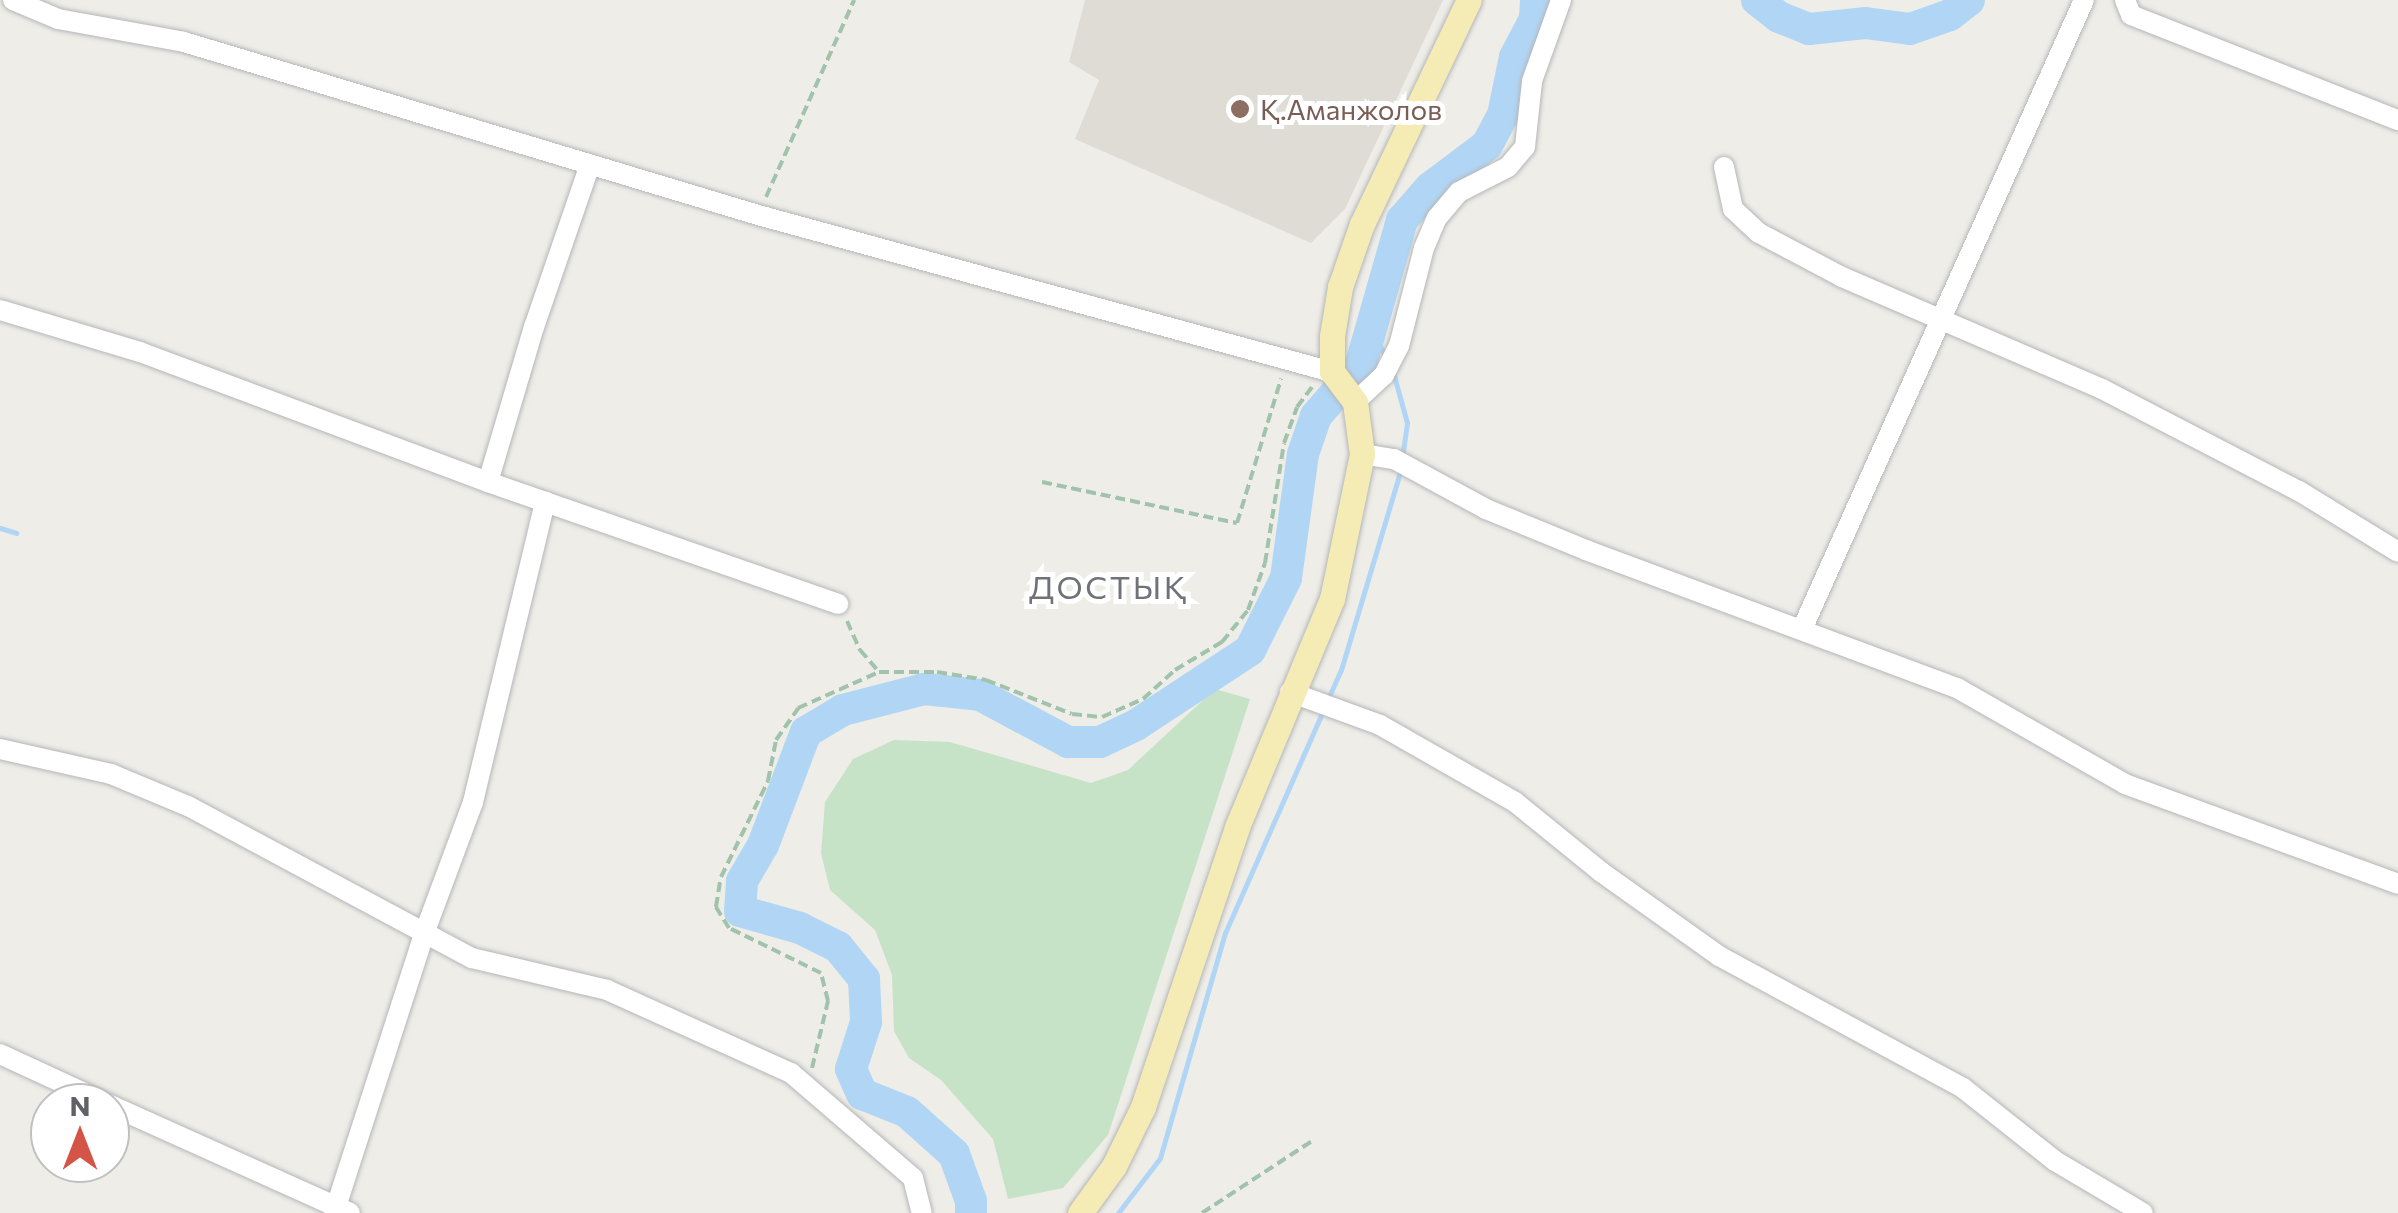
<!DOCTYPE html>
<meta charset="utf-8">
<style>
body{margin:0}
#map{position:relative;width:2398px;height:1213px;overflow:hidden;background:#eeede7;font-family:Commissioner,sans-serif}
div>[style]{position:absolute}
.education>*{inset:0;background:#dedcd5}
.green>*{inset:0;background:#c7e3c7}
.stream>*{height:5px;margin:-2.5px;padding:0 2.5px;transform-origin:2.5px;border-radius:2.5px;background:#b1d6f5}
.river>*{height:32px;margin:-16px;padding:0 16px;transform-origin:16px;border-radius:16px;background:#b1d6f5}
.path>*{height:4px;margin-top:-2px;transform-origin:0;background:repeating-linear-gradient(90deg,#a1c3ac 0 10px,transparent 0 15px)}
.roads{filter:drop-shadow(0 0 2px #b4b6ba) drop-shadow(0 0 2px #b4b6ba)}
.minor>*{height:20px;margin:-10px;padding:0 10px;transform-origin:10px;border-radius:10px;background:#fff}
.major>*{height:25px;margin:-12.5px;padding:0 12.5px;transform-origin:12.5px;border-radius:12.5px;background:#f5ecb5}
.dots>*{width:28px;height:28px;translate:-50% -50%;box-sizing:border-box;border:5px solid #fff;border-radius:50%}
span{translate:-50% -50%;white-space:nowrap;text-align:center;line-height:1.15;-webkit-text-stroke:10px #fff;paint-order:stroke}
.education-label{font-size:28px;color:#785e54}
.left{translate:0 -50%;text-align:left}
.quarter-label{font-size:32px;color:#6f7377;letter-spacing:2.5px}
.north{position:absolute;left:30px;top:1083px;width:100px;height:100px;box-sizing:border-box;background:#fff;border:2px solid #bfc0c1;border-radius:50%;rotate:0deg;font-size:28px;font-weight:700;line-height:40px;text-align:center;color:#5e6165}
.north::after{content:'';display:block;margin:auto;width:35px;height:45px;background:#d45547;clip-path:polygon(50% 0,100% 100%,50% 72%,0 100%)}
</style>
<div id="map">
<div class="education">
<i style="clip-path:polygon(1085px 0,1443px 0,1345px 209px,1311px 243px,1075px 139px,1099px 80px,1069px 62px)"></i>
</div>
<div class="green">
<i style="clip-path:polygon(1215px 689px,1250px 699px,1108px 1135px,1063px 1188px,1008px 1199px,993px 1139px,941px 1080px,909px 1058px,894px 1031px,892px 975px,875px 930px,830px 890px,821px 853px,825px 802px,853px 759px,894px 740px,950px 742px,1091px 783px,1128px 770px)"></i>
</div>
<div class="stream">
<i style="left:1371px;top:329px;width:32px;rotate:62deg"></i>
<i style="left:1393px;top:372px;width:53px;rotate:74.6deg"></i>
<i style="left:1407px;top:423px;width:35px;rotate:98deg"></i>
<i style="left:0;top:528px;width:17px;rotate:17deg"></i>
<i style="left:1327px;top:701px;width:34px;rotate:-66deg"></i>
<i style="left:1341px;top:670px;width:210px;rotate:-73.4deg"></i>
<i style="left:1118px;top:1213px;width:69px;rotate:-52.6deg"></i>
<i style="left:1160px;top:1158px;width:234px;rotate:-73.9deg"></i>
<i style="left:1225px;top:933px;width:243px;rotate:-66.2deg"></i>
</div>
<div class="river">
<i style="left:1757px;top:0;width:28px;rotate:38deg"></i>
<i style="left:1779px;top:17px;width:32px;rotate:22deg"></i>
<i style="left:1809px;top:29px;width:56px;rotate:-6.1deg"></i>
<i style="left:1865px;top:23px;width:45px;rotate:7.6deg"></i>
<i style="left:1910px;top:29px;width:42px;rotate:-19.3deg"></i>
<i style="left:1950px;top:15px;width:24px;rotate:-38deg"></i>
<i style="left:971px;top:1213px;width:12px;rotate:-90deg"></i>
<i style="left:971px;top:1201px;width:50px;rotate:-109.9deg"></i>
<i style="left:954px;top:1154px;width:63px;rotate:-138.2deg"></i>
<i style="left:907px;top:1112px;width:48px;rotate:-158.2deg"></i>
<i style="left:862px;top:1094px;width:27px;rotate:-114deg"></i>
<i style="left:851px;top:1069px;width:49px;rotate:-72.3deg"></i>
<i style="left:866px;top:1022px;width:43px;rotate:-92.7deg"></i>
<i style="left:864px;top:979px;width:41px;rotate:-129.1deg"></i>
<i style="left:838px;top:947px;width:42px;rotate:-153.4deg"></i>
<i style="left:800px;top:928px;width:62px;rotate:-164.2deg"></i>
<i style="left:740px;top:911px;width:30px;rotate:-86deg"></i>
<i style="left:742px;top:881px;width:42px;rotate:-59.7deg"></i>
<i style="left:763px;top:845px;width:121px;rotate:-69.2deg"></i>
<i style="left:806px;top:732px;width:43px;rotate:-30.7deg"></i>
<i style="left:843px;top:710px;width:84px;rotate:-14.5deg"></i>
<i style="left:924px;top:689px;width:56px;rotate:6.1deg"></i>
<i style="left:980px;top:695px;width:100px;rotate:28.1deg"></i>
<i style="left:1068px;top:742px;width:32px"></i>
<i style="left:1100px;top:742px;width:40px;rotate:-25deg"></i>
<i style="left:1136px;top:725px;width:136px;rotate:-33.3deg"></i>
<i style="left:1250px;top:650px;width:80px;rotate:-63.4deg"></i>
<i style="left:1286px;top:578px;width:125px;rotate:-82.2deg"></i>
<i style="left:1303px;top:454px;width:40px;rotate:-71.1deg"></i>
<i style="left:1316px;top:416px;width:69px;rotate:-49.1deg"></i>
<i style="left:1361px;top:364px;width:150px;rotate:-74.1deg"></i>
<i style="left:1402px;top:220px;width:43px;rotate:-48.8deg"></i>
<i style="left:1430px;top:188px;width:71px;rotate:-37deg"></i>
<i style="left:1487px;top:145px;width:34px;rotate:-62deg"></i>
<i style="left:1503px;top:115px;width:59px;rotate:-78.3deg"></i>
<i style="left:1515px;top:57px;width:43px;rotate:-62.2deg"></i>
<i style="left:1535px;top:19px;width:19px;rotate:-87deg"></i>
</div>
<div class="path">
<i style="left:766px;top:197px;width:216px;rotate:-65.9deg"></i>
<i style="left:1042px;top:482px;width:199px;rotate:11.9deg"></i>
<i style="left:1237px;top:523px;width:151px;rotate:-73deg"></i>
<i style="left:847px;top:621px;width:32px;rotate:66deg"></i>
<i style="left:860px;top:650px;width:29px;rotate:49deg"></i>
<i style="left:812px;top:1068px;width:69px;rotate:-76.6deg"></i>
<i style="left:828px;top:1001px;width:29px;rotate:-104deg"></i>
<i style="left:821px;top:973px;width:102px;rotate:-153.9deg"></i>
<i style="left:729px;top:928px;width:25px;rotate:-122deg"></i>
<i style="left:716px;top:907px;width:30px;rotate:-81deg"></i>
<i style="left:721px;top:877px;width:107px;rotate:-63.9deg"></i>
<i style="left:768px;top:781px;width:42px;rotate:-79deg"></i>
<i style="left:776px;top:740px;width:39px;rotate:-55deg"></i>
<i style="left:798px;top:708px;width:89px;rotate:-24deg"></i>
<i style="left:879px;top:672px;width:58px"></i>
<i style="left:937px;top:672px;width:50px;rotate:9.3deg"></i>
<i style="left:986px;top:680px;width:92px;rotate:21.6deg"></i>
<i style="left:1072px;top:714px;width:30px;rotate:6deg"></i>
<i style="left:1102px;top:717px;width:45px;rotate:-23.7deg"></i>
<i style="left:1143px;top:699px;width:43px;rotate:-42.2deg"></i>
<i style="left:1175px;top:670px;width:55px;rotate:-30.8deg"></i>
<i style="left:1222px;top:642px;width:41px;rotate:-50.9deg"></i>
<i style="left:1248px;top:610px;width:50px;rotate:-70.1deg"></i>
<i style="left:1265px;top:563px;width:121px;rotate:-81deg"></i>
<i style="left:1284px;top:443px;width:38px;rotate:-70deg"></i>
<i style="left:1297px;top:407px;width:25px;rotate:-53deg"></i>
<i style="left:1202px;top:1213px;width:131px;rotate:-33.2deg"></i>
</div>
<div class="roads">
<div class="minor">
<i style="left:13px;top:0;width:49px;rotate:22.9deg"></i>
<i style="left:58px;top:19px;width:128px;rotate:10.3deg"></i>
<i style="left:184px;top:42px;width:600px;rotate:16.77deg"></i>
<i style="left:758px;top:215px;width:595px;rotate:15.3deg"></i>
<i style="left:2125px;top:0;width:16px;rotate:68deg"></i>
<i style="left:2131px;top:15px;width:287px;rotate:21.5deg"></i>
<i style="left:1724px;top:167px;width:43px;rotate:77.9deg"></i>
<i style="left:1733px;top:209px;width:35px;rotate:43deg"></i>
<i style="left:1759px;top:233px;width:94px;rotate:27.9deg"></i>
<i style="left:1842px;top:277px;width:283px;rotate:23.3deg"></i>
<i style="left:2102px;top:389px;width:222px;rotate:27.4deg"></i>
<i style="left:2299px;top:491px;width:116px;rotate:31.6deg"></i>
<i style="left:0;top:310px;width:146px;rotate:16.7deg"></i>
<i style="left:140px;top:352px;width:371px;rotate:20.5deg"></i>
<i style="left:488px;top:482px;width:371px;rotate:19.2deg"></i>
<i style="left:1355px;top:402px;width:40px;rotate:-43deg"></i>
<i style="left:1384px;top:375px;width:33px;rotate:-63deg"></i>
<i style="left:1399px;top:346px;width:101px;rotate:-75.7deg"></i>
<i style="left:1424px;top:248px;width:33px;rotate:-67deg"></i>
<i style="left:1437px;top:218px;width:34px;rotate:-50deg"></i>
<i style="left:1459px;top:192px;width:55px;rotate:-27deg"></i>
<i style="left:1508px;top:167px;width:26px;rotate:-50deg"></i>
<i style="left:1525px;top:147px;width:66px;rotate:-83.9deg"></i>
<i style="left:1532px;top:81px;width:86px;rotate:-70.3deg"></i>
<i style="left:1362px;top:454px;width:32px;rotate:9deg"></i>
<i style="left:1394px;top:459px;width:105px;rotate:28.5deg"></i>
<i style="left:1486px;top:509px;width:108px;rotate:22.3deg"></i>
<i style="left:1586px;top:550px;width:396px;rotate:20.4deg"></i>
<i style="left:1957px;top:688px;width:193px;rotate:29.7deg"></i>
<i style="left:2125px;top:784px;width:291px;rotate:20.1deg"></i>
<i style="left:488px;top:482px;width:162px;rotate:-73.5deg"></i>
<i style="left:534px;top:327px;width:172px;rotate:-71deg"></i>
<i style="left:1803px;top:627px;width:687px;rotate:-65.86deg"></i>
<i style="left:1290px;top:692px;width:96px;rotate:20.1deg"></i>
<i style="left:1380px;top:725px;width:155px;rotate:29.7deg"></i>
<i style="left:1515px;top:802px;width:111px;rotate:39.1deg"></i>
<i style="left:1601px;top:872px;width:145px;rotate:35.4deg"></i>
<i style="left:1719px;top:956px;width:277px;rotate:28.4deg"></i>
<i style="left:1963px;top:1088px;width:117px;rotate:38.4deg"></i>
<i style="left:2055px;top:1161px;width:102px;rotate:30.6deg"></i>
<i style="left:0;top:749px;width:114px;rotate:12.7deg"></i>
<i style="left:111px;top:774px;width:83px;rotate:22.6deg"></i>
<i style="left:188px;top:806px;width:322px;rotate:28.2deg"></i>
<i style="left:472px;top:958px;width:139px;rotate:13.3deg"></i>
<i style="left:607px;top:990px;width:202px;rotate:24.3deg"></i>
<i style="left:791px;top:1073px;width:161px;rotate:40.7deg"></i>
<i style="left:913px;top:1178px;width:36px;rotate:76deg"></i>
<i style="left:0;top:1054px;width:117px;rotate:24.8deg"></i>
<i style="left:110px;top:1105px;width:263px;rotate:24.2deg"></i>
<i style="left:334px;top:1213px;width:293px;rotate:-72.1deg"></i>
<i style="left:424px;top:934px;width:141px;rotate:-69.6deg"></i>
<i style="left:473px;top:802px;width:309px;rotate:-76.5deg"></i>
</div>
<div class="major">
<i style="left:1080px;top:1213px;width:58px;rotate:-54.1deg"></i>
<i style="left:1114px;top:1166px;width:66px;rotate:-63.8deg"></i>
<i style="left:1143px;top:1107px;width:295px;rotate:-71.4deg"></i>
<i style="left:1237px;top:827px;width:247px;rotate:-67.4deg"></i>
<i style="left:1332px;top:599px;width:148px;rotate:-78.3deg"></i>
<i style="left:1362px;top:454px;width:52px;rotate:-97.7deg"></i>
<i style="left:1355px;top:402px;width:38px;rotate:-127deg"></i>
<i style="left:1332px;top:372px;width:36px;rotate:-90deg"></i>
<i style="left:1332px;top:336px;width:50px;rotate:-80.7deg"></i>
<i style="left:1340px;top:287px;width:67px;rotate:-70.8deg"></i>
<i style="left:1362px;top:224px;width:248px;rotate:-64.5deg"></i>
</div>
</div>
<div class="dots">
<i style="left:1240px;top:109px;background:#8d6e63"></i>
</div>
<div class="education-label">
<span class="left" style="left:1260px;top:109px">Қ.Аманжолов</span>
</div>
<div class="quarter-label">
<span style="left:1109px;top:586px">ДОСТЫҚ</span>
</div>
<div class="north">N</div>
</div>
